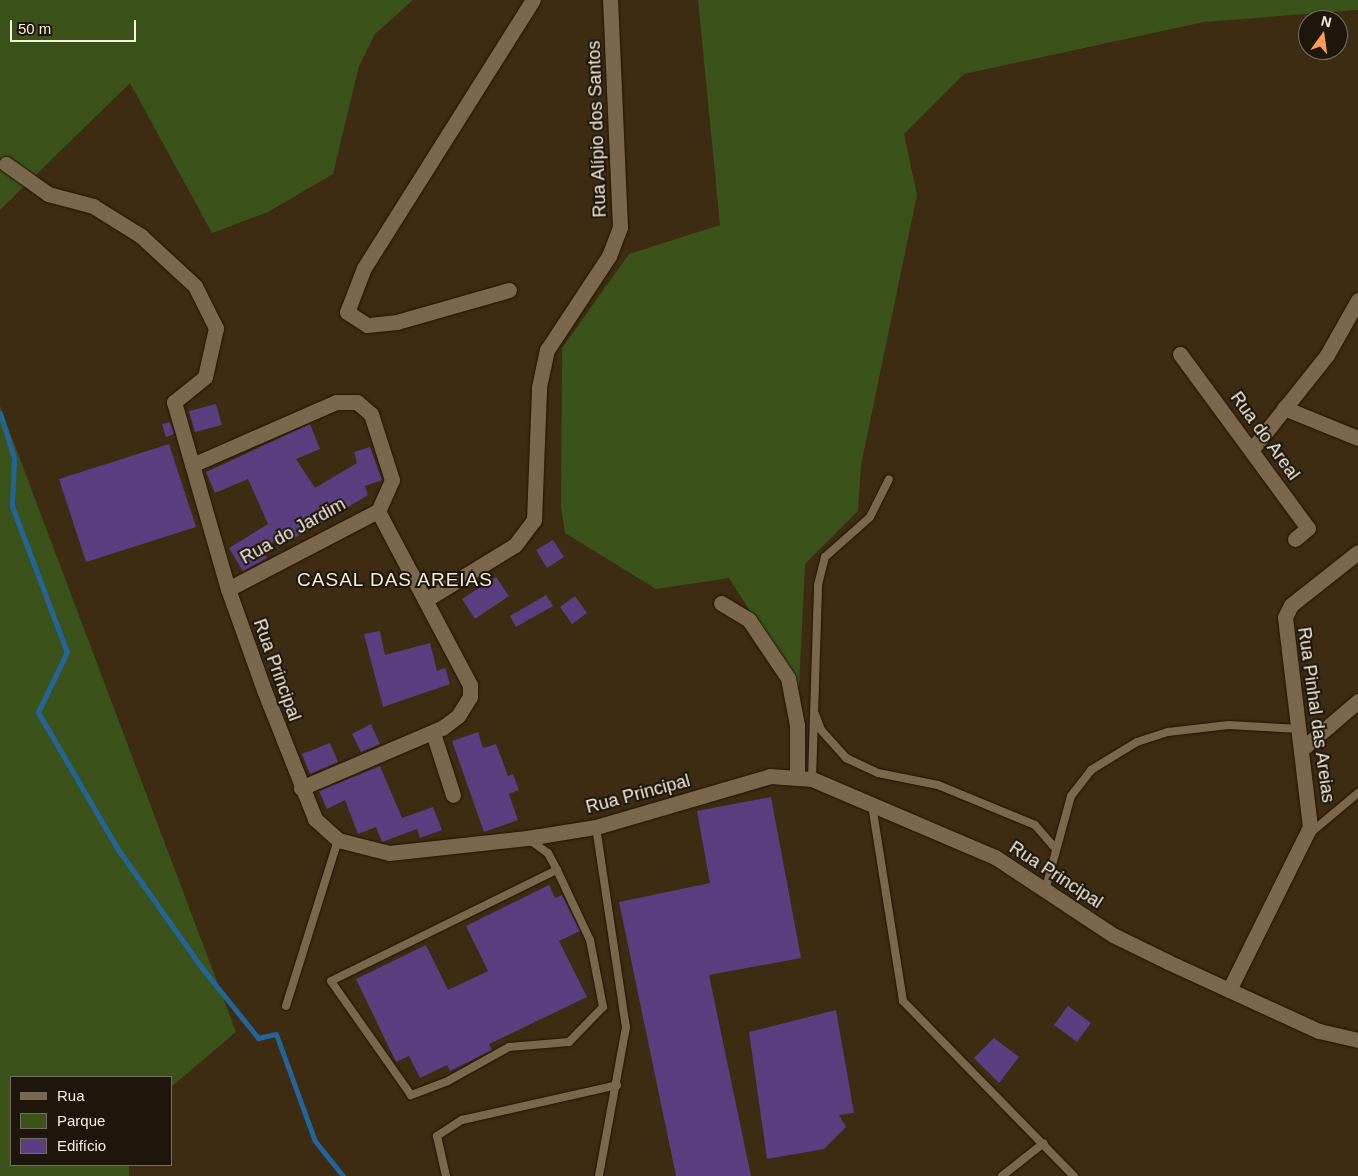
<!DOCTYPE html>
<meta charset="utf-8">
<style>
body{margin:0}
#map{position:relative;width:1358px;height:1176px;overflow:hidden;background:#3d2b12;font-family:Arial,sans-serif}
div>[style]{position:absolute}
.green>*{inset:0;background:#3c521b}
.stream>*{height:5px;margin:-2.5px;padding:0 2.5px;transform-origin:2.5px;border-radius:2.5px;background:#23659a}
.building>*{inset:0;background:#5a3e7f}
.roads{filter:drop-shadow(0 0 1px #241300) drop-shadow(0 0 1px #241300)}
.lane>*{height:8px;margin:-4px;padding:0 4px;transform-origin:4px;border-radius:4px;background:#7b674c}
.street>*{height:15px;margin:-7.5px;padding:0 7.5px;transform-origin:7.5px;border-radius:7.5px;background:#7b674c}
span{translate:-50% -50%;white-space:nowrap;text-align:center;line-height:1.15;-webkit-text-stroke:4px #1e160b;paint-order:stroke}
.street-label{font-size:18px;color:#f9eedf}
.neighbourhood-label{font-size:19px;color:#f9eedf;letter-spacing:1px}
.legend{position:absolute;left:10px;top:1076px;width:162px;height:90px;box-sizing:border-box;background:#1e160b;border:1px solid #766c60;margin:0;padding:6px 9px;list-style:none;font-size:15px;color:#f9eedf}
.legend li{display:flex;align-items:center;gap:10px;height:25px}
.legend b{width:25px;border:1px solid #766c60}
.north{position:absolute;left:1298px;top:10px;width:50px;height:50px;box-sizing:border-box;background:#1e160b;border:1px solid #766c60;border-radius:50%;rotate:14deg;font-size:14px;font-weight:700;line-height:20px;text-align:center;color:#f9eedf}
.north::after{content:'';display:block;margin:auto;width:18px;height:22px;background:#fb9e51;clip-path:polygon(50% 0,100% 100%,50% 72%,0 100%)}
.scale{position:absolute;left:10px;top:20px;width:126px;height:22px;box-sizing:border-box;border:2px solid #f9eedf;border-top:0;padding-left:6px;font-size:15px;line-height:18px;white-space:nowrap;color:#f9eedf;-webkit-text-stroke:4px #1e160b;paint-order:stroke}
</style>
<div id="map">
<div class="green">
<i style="clip-path:polygon(0 0,413px 0,375px 34px,359px 66px,333px 174px,268px 212px,212px 233px,130px 83px,0 210px)"></i>
<i style="clip-path:polygon(698px 0,1358px 0,1358px 10px,1204px 22px,964px 74px,904px 134px,917px 195px,861px 465px,858px 511px,805px 564px,799px 688px,729px 578px,656px 589px,565px 533px,561px 506px,562px 348px,629px 254px,720px 225px)"></i>
<i style="clip-path:polygon(0 406px,236px 1032px,171px 1087px,171px 1077px,11px 1077px,11px 1165px,129px 1165px,129px 1176px,0 1176px)"></i>
</div>
<div class="stream">
<i style="left:0;top:413px;width:47px;rotate:72.7deg"></i>
<i style="left:14px;top:458px;width:48px;rotate:92.4deg"></i>
<i style="left:12px;top:506px;width:156px;rotate:69.4deg"></i>
<i style="left:67px;top:652px;width:67px;rotate:115.8deg"></i>
<i style="left:38px;top:712px;width:157px;rotate:59.8deg"></i>
<i style="left:117px;top:848px;width:147px;rotate:54.7deg"></i>
<i style="left:202px;top:968px;width:90px;rotate:51.3deg"></i>
<i style="left:258px;top:1038px;width:18px;rotate:-13deg"></i>
<i style="left:276px;top:1034px;width:114px;rotate:70deg"></i>
<i style="left:315px;top:1141px;width:45px;rotate:51.3deg"></i>
</div>
<div class="building">
<i style="clip-path:polygon(216px 404px,222px 425px,195px 432px,189px 411px)"></i>
<i style="clip-path:polygon(170px 422px,174px 434px,166px 437px,162px 424px)"></i>
<i style="clip-path:polygon(310px 424px,320px 449px,296px 459px,315px 488px,357px 463px,354px 452px,370px 447px,382px 480px,365px 486px,368px 495px,325px 521px,290px 540px,286px 534px,262px 549px,267px 558px,243px 571px,229px 548px,268px 524px,248px 479px,215px 493px,206px 472px)"></i>
<i style="clip-path:polygon(169px 444px,196px 527px,86px 562px,59px 479px)"></i>
<i style="clip-path:polygon(553px 540px,564px 557px,547px 568px,536px 550px)"></i>
<i style="clip-path:polygon(496px 577px,509px 596px,475px 619px,462px 599px)"></i>
<i style="clip-path:polygon(546px 595px,553px 606px,516px 627px,510px 616px)"></i>
<i style="clip-path:polygon(575px 596px,587px 613px,572px 624px,560px 607px)"></i>
<i style="clip-path:polygon(380px 631px,385px 655px,430px 643px,437px 671px,445px 668px,450px 684px,383px 707px,364px 634px)"></i>
<i style="clip-path:polygon(371px 724px,380px 744px,361px 752px,352px 734px)"></i>
<i style="clip-path:polygon(478px 732px,483px 748px,496px 744px,508px 776px,513px 774px,519px 790px,509px 794px,518px 820px,484px 832px,452px 741px)"></i>
<i style="clip-path:polygon(330px 743px,338px 762px,310px 774px,302px 754px)"></i>
<i style="clip-path:polygon(380px 766px,402px 818px,433px 807px,442px 830px,420px 838px,417px 829px,382px 842px,376px 827px,358px 834px,345px 800px,327px 809px,319px 791px)"></i>
<i style="clip-path:polygon(771px 797px,801px 958px,709px 975px,751px 1176px,676px 1176px,619px 902px,710px 883px,697px 811px)"></i>
<i style="clip-path:polygon(549px 885px,555px 898px,562px 895px,580px 931px,559px 941px,587px 997px,489px 1044px,492px 1050px,450px 1071px,447px 1065px,420px 1078px,409px 1056px,396px 1062px,356px 979px,426px 945px,448px 990px,488px 971px,466px 926px)"></i>
<i style="clip-path:polygon(1068px 1006px,1091px 1023px,1077px 1042px,1054px 1025px)"></i>
<i style="clip-path:polygon(836px 1010px,854px 1113px,839px 1115px,846px 1127px,824px 1149px,767px 1159px,749px 1032px)"></i>
<i style="clip-path:polygon(994px 1038px,1019px 1057px,999px 1083px,974px 1058px)"></i>
</div>
<div class="roads">
<div class="lane">
<i style="left:815px;top:714px;width:17px;rotate:69deg"></i>
<i style="left:821px;top:730px;width:38px;rotate:48deg"></i>
<i style="left:846px;top:758px;width:35px;rotate:25deg"></i>
<i style="left:878px;top:773px;width:61px;rotate:11.3deg"></i>
<i style="left:938px;top:785px;width:105px;rotate:22.4deg"></i>
<i style="left:1035px;top:825px;width:30px;rotate:49deg"></i>
<i style="left:812px;top:779px;width:194px;rotate:-88.2deg"></i>
<i style="left:818px;top:585px;width:29px;rotate:-76deg"></i>
<i style="left:825px;top:557px;width:60px;rotate:-41.6deg"></i>
<i style="left:870px;top:517px;width:42px;rotate:-63.4deg"></i>
<i style="left:872px;top:805px;width:198px;rotate:81deg"></i>
<i style="left:903px;top:1001px;width:245px;rotate:45.7deg"></i>
<i style="left:596px;top:827px;width:202px;rotate:81.5deg"></i>
<i style="left:626px;top:1027px;width:151px;rotate:100.3deg"></i>
<i style="left:1309px;top:834px;width:64px;rotate:-39.9deg"></i>
<i style="left:527px;top:838px;width:26px;rotate:36deg"></i>
<i style="left:548px;top:853px;width:19px;rotate:62deg"></i>
<i style="left:557px;top:870px;width:77px;rotate:64.8deg"></i>
<i style="left:590px;top:940px;width:68px;rotate:79deg"></i>
<i style="left:603px;top:1007px;width:49px;rotate:134.2deg"></i>
<i style="left:569px;top:1042px;width:60px;rotate:175.2deg"></i>
<i style="left:509px;top:1047px;width:70px;rotate:150.9deg"></i>
<i style="left:448px;top:1081px;width:40px;rotate:159deg"></i>
<i style="left:411px;top:1095px;width:139px;rotate:-125.1deg"></i>
<i style="left:331px;top:981px;width:252px;rotate:-26.2deg"></i>
<i style="left:1045px;top:891px;width:98px;rotate:-74.7deg"></i>
<i style="left:1071px;top:796px;width:33px;rotate:-52deg"></i>
<i style="left:1091px;top:770px;width:54px;rotate:-31.3deg"></i>
<i style="left:1137px;top:742px;width:33px;rotate:-18deg"></i>
<i style="left:1168px;top:732px;width:61px;rotate:-6.5deg"></i>
<i style="left:1229px;top:725px;width:70px;rotate:3.3deg"></i>
<i style="left:286px;top:1006px;width:174px;rotate:-72.6deg"></i>
<i style="left:446px;top:1176px;width:41px;rotate:-102.7deg"></i>
<i style="left:437px;top:1136px;width:30px;rotate:-33deg"></i>
<i style="left:462px;top:1120px;width:159px;rotate:-12.7deg"></i>
<i style="left:1002px;top:1176px;width:53px;rotate:-38.2deg"></i>
</div>
<div class="street">
<i style="left:6px;top:164px;width:52px;rotate:35.5deg"></i>
<i style="left:48px;top:194px;width:47px;rotate:14.9deg"></i>
<i style="left:93px;top:206px;width:57px;rotate:32deg"></i>
<i style="left:141px;top:236px;width:74px;rotate:42.8deg"></i>
<i style="left:195px;top:286px;width:47px;rotate:63.4deg"></i>
<i style="left:216px;top:328px;width:50px;rotate:102.7deg"></i>
<i style="left:205px;top:377px;width:40px;rotate:141deg"></i>
<i style="left:174px;top:402px;width:195px;rotate:73.9deg"></i>
<i style="left:228px;top:589px;width:107px;rotate:70.4deg"></i>
<i style="left:264px;top:690px;width:139px;rotate:68.4deg"></i>
<i style="left:315px;top:819px;width:31px;rotate:42deg"></i>
<i style="left:338px;top:840px;width:53px;rotate:14.3deg"></i>
<i style="left:389px;top:853px;width:139px;rotate:-6.2deg"></i>
<i style="left:527px;top:838px;width:70px;rotate:-9.1deg"></i>
<i style="left:596px;top:827px;width:181px;rotate:-16.3deg"></i>
<i style="left:770px;top:776px;width:42px;rotate:4.1deg"></i>
<i style="left:812px;top:779px;width:199px;rotate:23.1deg"></i>
<i style="left:995px;top:857px;width:141px;rotate:33.5deg"></i>
<i style="left:1113px;top:935px;width:61px;rotate:26.1deg"></i>
<i style="left:1168px;top:962px;width:166px;rotate:24.6deg"></i>
<i style="left:1319px;top:1031px;width:40px;rotate:13deg"></i>
<i style="left:509px;top:290px;width:116px;rotate:164.1deg"></i>
<i style="left:397px;top:322px;width:30px;rotate:174deg"></i>
<i style="left:367px;top:325px;width:24px;rotate:-147deg"></i>
<i style="left:347px;top:312px;width:47px;rotate:-68.9deg"></i>
<i style="left:364px;top:268px;width:317px;rotate:-57.8deg"></i>
<i style="left:1180px;top:354px;width:216px;rotate:53.7deg"></i>
<i style="left:1308px;top:528px;width:17px;rotate:140deg"></i>
<i style="left:1284px;top:408px;width:80px;rotate:22.1deg"></i>
<i style="left:1253px;top:448px;width:119px;rotate:-51.5deg"></i>
<i style="left:1327px;top:355px;width:63px;rotate:-60.6deg"></i>
<i style="left:192px;top:465px;width:157px;rotate:-23.6deg"></i>
<i style="left:336px;top:402px;width:21px"></i>
<i style="left:357px;top:402px;width:18px;rotate:41deg"></i>
<i style="left:371px;top:414px;width:69px;rotate:72.3deg"></i>
<i style="left:392px;top:480px;width:34px;rotate:114deg"></i>
<i style="left:228px;top:589px;width:169px;rotate:-27.5deg"></i>
<i style="left:427px;top:599px;width:103px;rotate:-31.5deg"></i>
<i style="left:515px;top:545px;width:31px;rotate:-53deg"></i>
<i style="left:534px;top:520px;width:133px;rotate:-87.8deg"></i>
<i style="left:539px;top:387px;width:38px;rotate:-78deg"></i>
<i style="left:547px;top:350px;width:113px;rotate:-56.6deg"></i>
<i style="left:609px;top:256px;width:31px;rotate:-69deg"></i>
<i style="left:620px;top:227px;width:227px;rotate:-92.5deg"></i>
<i style="left:721px;top:603px;width:33px;rotate:31deg"></i>
<i style="left:749px;top:620px;width:70px;rotate:56.1deg"></i>
<i style="left:788px;top:678px;width:48px;rotate:79.2deg"></i>
<i style="left:797px;top:725px;width:51px;rotate:90deg"></i>
<i style="left:433px;top:733px;width:65px;rotate:72.1deg"></i>
<i style="left:1302px;top:749px;width:74px;rotate:-40.6deg"></i>
<i style="left:301px;top:788px;width:153px;rotate:-23.1deg"></i>
<i style="left:442px;top:728px;width:20px;rotate:-37deg"></i>
<i style="left:458px;top:716px;width:22px;rotate:-58deg"></i>
<i style="left:470px;top:697px;width:12px;rotate:-90deg"></i>
<i style="left:470px;top:685px;width:197px;rotate:-117.9deg"></i>
<i style="left:1229px;top:990px;width:182px;rotate:-63.6deg"></i>
<i style="left:1310px;top:827px;width:211px;rotate:-96.8deg"></i>
<i style="left:1285px;top:617px;width:13px;rotate:-63deg"></i>
<i style="left:1291px;top:605px;width:85px;rotate:-38.3deg"></i>
</div>
</div>
<div class="street-label">
<span style="left:597px;top:129px;rotate:-92deg">Rua Alípio dos Santos</span>
<span style="left:1265px;top:436px;rotate:54deg">Rua do Areal</span>
<span style="left:293px;top:531px;rotate:-29deg">Rua do Jardim</span>
<span style="left:277px;top:670px;rotate:70deg">Rua Principal</span>
<span style="left:1316px;top:715px;rotate:82deg">Rua Pinhal das Areias</span>
<span style="left:638px;top:794px;rotate:-15deg">Rua Principal</span>
<span style="left:1056px;top:875px;rotate:33deg">Rua Principal</span>
</div>
<div class="neighbourhood-label">
<span style="left:395px;top:580px">CASAL DAS AREIAS</span>
</div>
<ul class="legend">
<li><b style="height:6px;background:#7b674c"></b>Rua</li>
<li><b style="height:14px;background:#3c521b"></b>Parque</li>
<li><b style="height:14px;background:#5a3e7f"></b>Edifício</li>
</ul>
<div class="north">N</div>
<div class="scale">50 m</div>
</div>
